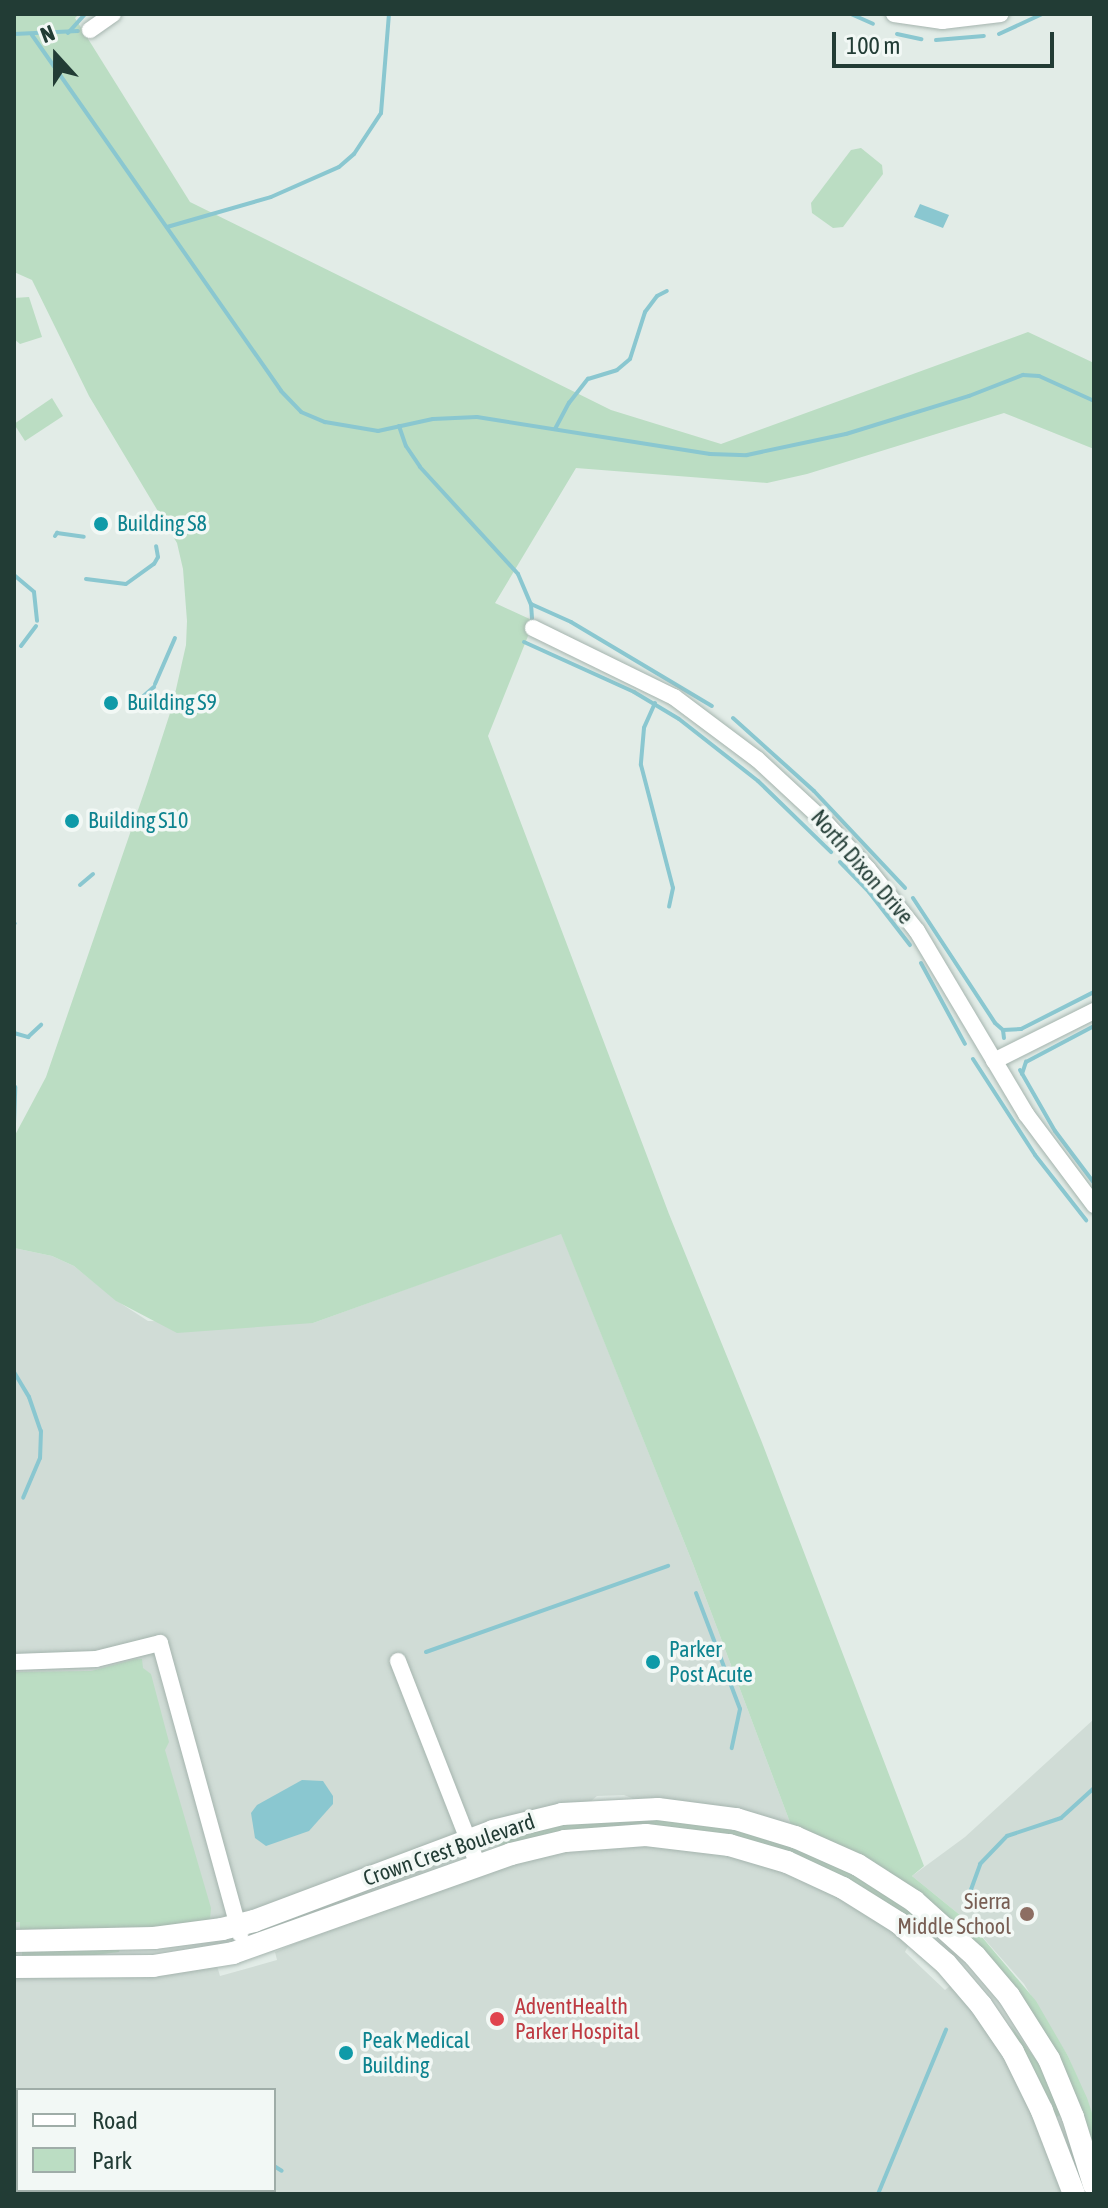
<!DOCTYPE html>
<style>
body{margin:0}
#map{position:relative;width:1108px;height:2208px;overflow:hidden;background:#e2ece7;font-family:"Asap Condensed",sans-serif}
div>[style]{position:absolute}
.built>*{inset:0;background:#d0dcd6}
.green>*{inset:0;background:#bbddc3}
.water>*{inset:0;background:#8ac7d0}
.stream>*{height:4px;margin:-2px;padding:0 2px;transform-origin:2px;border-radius:2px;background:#8ac7d0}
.roads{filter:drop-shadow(0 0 2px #a5b4ae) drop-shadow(0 0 2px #a5b4ae)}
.minor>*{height:16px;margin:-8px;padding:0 8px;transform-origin:8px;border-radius:8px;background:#fff}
.secondary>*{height:22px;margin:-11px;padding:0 11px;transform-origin:11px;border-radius:11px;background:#fff}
.dots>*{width:22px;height:22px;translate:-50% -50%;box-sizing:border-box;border:4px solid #f2f8f5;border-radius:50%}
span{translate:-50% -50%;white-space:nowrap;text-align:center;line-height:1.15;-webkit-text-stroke:7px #f2f8f5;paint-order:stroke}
.culture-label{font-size:22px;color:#0d838f}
.left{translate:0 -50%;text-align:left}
.street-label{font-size:22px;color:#223c35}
.education-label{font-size:22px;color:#785e54}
.right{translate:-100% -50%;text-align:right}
.health-label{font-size:22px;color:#be3a42}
.frame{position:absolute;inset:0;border:16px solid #223c35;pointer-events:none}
.legend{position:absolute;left:16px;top:2088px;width:260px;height:104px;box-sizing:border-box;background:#f2f8f5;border:2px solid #9fada8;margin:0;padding:10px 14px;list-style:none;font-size:24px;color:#223c35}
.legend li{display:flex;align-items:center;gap:16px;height:40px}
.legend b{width:40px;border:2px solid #9fada8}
.north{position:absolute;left:16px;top:16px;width:80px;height:80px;-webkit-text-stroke:6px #f2f8f5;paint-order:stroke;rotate:339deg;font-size:22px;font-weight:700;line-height:32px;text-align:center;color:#223c35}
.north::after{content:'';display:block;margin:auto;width:28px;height:36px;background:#223c35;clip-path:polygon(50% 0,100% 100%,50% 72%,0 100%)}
.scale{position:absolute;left:832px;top:32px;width:222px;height:36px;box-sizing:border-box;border:4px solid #223c35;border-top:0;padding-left:10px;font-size:24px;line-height:28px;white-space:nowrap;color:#223c35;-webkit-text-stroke:6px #f2f8f5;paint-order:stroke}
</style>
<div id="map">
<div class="built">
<i style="clip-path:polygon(561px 1233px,693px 1564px,791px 1825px,671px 1801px,634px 1799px,624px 1795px,597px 1796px,591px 1801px,482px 1824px,257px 1908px,210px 1920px,14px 1930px,14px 1248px,52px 1256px,74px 1266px,117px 1301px,148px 1321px,313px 1323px)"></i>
<i style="clip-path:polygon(1094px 1719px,1094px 2119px,1068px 2056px,1024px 1984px,971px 1924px,912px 1876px,965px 1837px)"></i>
<i style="clip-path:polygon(evenodd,660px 1845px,712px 1851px,788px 1873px,851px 1903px,909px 1944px,905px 1952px,945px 1990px,952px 1984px,975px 2011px,1018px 2079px,1064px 2194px,14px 2194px,14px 1977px,217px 1966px,220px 1976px,277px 1960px,275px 1952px,296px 1943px,481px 1874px,543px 1855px,611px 1846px,660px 1845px,18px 2090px,274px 2090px,274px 2190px,18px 2190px,18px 2090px)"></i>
</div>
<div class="green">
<i style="clip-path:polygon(14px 14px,79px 14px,75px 18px,190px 202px,611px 410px,721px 444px,1028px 332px,1094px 363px,1094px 449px,1004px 413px,807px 474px,767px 483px,576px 468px,495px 603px,534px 621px,488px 736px,669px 1214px,761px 1440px,924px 1866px,912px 1876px,971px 1924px,1036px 2001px,1068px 2056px,1087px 2098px,1094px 2119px,1094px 2154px,979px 1946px,947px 1916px,791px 1825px,693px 1564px,561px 1234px,313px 1323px,177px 1333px,116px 1301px,74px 1266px,52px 1256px,14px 1248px,14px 1137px,46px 1077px,147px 784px,172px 707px,186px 645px,187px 621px,183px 569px,177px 543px,89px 396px,32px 280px,14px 272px)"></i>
<i style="clip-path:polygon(861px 148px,882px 165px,883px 174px,843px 227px,833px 228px,812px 213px,811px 203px,851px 150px)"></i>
<i style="clip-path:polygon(29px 297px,42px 337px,20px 344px,14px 339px,14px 298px)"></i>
<i style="clip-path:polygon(52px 398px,63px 416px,25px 441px,14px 424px)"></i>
<i style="clip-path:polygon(136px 1659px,142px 1659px,143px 1668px,151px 1674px,169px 1742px,165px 1750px,211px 1908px,210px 1920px,184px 1926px,20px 1930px,20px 1922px,14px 1922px,14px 1672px,91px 1671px)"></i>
<i style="clip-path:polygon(626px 1817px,707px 1823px,771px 1838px,872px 1883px,926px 1922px,921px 1930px,756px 1844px,499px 1848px,497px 1838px,551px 1824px)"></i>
<i style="clip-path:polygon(22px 1949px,120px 1949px,119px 1952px,70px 1958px,22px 1959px)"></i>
<i style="clip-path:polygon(1011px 2026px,1043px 2069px,1063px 2114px,1054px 2118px)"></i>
</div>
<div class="water">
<i style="clip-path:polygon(920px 204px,949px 215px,943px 228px,914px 217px)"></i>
<i style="clip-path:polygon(302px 1780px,323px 1781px,333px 1796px,333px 1804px,309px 1831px,266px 1846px,255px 1838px,251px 1813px,257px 1805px)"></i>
</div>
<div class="stream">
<i style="left:851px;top:14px;width:24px;rotate:24deg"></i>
<i style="left:68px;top:33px;width:25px;rotate:-48deg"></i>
<i style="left:14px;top:34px;width:64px;rotate:-2.7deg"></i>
<i style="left:897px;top:34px;width:25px;rotate:12deg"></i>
<i style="left:999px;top:34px;width:47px;rotate:-24.9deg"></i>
<i style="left:32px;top:35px;width:434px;rotate:55deg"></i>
<i style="left:281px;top:391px;width:29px;rotate:46deg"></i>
<i style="left:301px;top:412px;width:26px;rotate:23deg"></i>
<i style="left:325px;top:422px;width:54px;rotate:9.6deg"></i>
<i style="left:378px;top:431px;width:56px;rotate:-12.3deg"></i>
<i style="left:433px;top:419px;width:44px;rotate:-2.6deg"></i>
<i style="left:477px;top:417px;width:236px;rotate:9deg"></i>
<i style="left:710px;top:454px;width:37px;rotate:2deg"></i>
<i style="left:747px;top:455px;width:101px;rotate:-12deg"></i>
<i style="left:846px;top:434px;width:129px;rotate:-17.2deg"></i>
<i style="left:969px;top:396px;width:58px;rotate:-21.3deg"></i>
<i style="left:1023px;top:375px;width:16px;rotate:4deg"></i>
<i style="left:1039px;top:376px;width:60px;rotate:24.4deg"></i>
<i style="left:936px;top:40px;width:48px;rotate:-4.8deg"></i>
<i style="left:167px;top:227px;width:108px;rotate:-16.1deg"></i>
<i style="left:271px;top:197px;width:74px;rotate:-23.8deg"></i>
<i style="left:339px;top:167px;width:20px;rotate:-41deg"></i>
<i style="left:354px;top:154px;width:49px;rotate:-56.6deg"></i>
<i style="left:381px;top:113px;width:99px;rotate:-85.4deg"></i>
<i style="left:399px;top:426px;width:21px;rotate:71deg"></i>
<i style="left:406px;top:446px;width:25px;rotate:56deg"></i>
<i style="left:420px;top:467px;width:145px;rotate:47.5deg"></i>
<i style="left:518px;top:574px;width:33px;rotate:67deg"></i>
<i style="left:531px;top:604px;width:15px;rotate:86deg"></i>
<i style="left:555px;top:429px;width:30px;rotate:-62deg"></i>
<i style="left:569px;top:403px;width:31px;rotate:-52deg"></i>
<i style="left:588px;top:379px;width:30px;rotate:-17deg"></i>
<i style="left:617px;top:370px;width:17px;rotate:-40deg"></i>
<i style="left:630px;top:359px;width:49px;rotate:-72.3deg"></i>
<i style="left:645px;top:312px;width:20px;rotate:-53deg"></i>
<i style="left:657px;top:296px;width:11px;rotate:-27deg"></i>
<i style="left:55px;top:536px;width:4px;rotate:-56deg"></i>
<i style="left:57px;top:533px;width:27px;rotate:8deg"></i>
<i style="left:14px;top:575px;width:26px;rotate:40deg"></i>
<i style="left:34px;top:592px;width:29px;rotate:84deg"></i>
<i style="left:86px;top:579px;width:40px;rotate:7.1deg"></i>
<i style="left:126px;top:584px;width:34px;rotate:-36deg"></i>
<i style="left:154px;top:564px;width:8px;rotate:-60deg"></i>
<i style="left:158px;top:557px;width:11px;rotate:-100deg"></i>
<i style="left:531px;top:604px;width:44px;rotate:24.2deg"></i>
<i style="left:571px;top:622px;width:164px;rotate:30.8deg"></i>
<i style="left:524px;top:642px;width:121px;rotate:24.4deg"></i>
<i style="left:634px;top:692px;width:52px;rotate:31deg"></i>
<i style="left:679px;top:719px;width:100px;rotate:38.1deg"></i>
<i style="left:758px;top:781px;width:102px;rotate:44.2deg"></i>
<i style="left:21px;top:646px;width:25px;rotate:-53deg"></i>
<i style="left:155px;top:684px;width:50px;rotate:-66.5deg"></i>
<i style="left:139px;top:700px;width:20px;rotate:-41deg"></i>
<i style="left:655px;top:703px;width:27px;rotate:114deg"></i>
<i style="left:644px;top:728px;width:37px;rotate:95deg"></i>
<i style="left:641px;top:765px;width:127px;rotate:75.4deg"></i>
<i style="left:673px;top:888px;width:19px;rotate:102deg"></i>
<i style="left:733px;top:718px;width:109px;rotate:42deg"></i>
<i style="left:814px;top:791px;width:133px;rotate:46.8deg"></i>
<i style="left:840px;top:862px;width:42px;rotate:46deg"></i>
<i style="left:869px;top:892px;width:67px;rotate:52.3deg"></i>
<i style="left:80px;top:885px;width:17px;rotate:-40deg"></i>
<i style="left:913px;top:898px;width:149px;rotate:56.7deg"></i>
<i style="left:995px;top:1023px;width:11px;rotate:41deg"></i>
<i style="left:1003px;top:1030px;width:8px;rotate:83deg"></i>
<i style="left:14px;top:924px;width:1px;rotate:-45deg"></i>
<i style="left:921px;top:963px;width:92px;rotate:61.5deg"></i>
<i style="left:1003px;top:1030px;width:18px;rotate:-3deg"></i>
<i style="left:1021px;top:1029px;width:82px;rotate:-26.9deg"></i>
<i style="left:14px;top:1033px;width:15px;rotate:16deg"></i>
<i style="left:28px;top:1037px;width:18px;rotate:-43deg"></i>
<i style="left:973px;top:1059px;width:114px;rotate:57.1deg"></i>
<i style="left:1035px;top:1155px;width:83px;rotate:51.9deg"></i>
<i style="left:1020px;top:1070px;width:70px;rotate:60.2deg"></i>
<i style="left:1055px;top:1131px;width:65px;rotate:53.1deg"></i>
<i style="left:1022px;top:1074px;width:13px;rotate:-72deg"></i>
<i style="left:1026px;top:1062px;width:77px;rotate:-27.9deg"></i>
<i style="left:14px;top:1124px;width:37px;rotate:-88deg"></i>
<i style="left:14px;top:1372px;width:29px;rotate:59deg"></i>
<i style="left:29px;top:1397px;width:36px;rotate:71deg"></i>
<i style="left:41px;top:1431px;width:27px;rotate:92deg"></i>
<i style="left:40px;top:1458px;width:43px;rotate:113deg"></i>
<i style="left:696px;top:1593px;width:124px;rotate:69.2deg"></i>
<i style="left:740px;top:1709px;width:40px;rotate:102deg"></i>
<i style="left:426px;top:1652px;width:257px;rotate:-19.6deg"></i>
<i style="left:969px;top:1895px;width:33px;rotate:-70deg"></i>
<i style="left:980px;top:1864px;width:39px;rotate:-46deg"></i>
<i style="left:1007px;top:1836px;width:57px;rotate:-18.4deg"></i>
<i style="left:1061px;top:1818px;width:45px;rotate:-42.3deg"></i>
<i style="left:274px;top:2166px;width:9px;rotate:32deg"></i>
<i style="left:878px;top:2194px;width:178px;rotate:-67.5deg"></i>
</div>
<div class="roads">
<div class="minor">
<i style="left:894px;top:14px;width:49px;rotate:8.3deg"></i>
<i style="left:942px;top:21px;width:59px;rotate:-6.8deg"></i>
<i style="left:90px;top:30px;width:28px;rotate:-35deg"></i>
<i style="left:533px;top:628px;width:157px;rotate:26.1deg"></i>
<i style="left:674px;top:697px;width:104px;rotate:36.8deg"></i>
<i style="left:757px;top:759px;width:91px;rotate:42.8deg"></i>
<i style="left:824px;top:821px;width:65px;rotate:47.5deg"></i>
<i style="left:868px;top:869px;width:79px;rotate:51.7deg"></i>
<i style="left:917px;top:931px;width:213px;rotate:59.2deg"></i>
<i style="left:1026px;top:1114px;width:114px;rotate:53.2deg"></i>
<i style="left:994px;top:1061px;width:112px;rotate:-26.6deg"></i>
<i style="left:398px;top:1661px;width:219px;rotate:68.6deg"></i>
<i style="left:14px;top:1662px;width:82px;rotate:-2.1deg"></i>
<i style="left:96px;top:1659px;width:66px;rotate:-14deg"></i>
<i style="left:160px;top:1643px;width:302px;rotate:74.6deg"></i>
</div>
<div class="secondary">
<i style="left:14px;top:1941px;width:140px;rotate:-1.2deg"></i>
<i style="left:154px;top:1938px;width:69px;rotate:-7.5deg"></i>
<i style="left:222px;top:1929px;width:33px;rotate:-14deg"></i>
<i style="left:254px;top:1921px;width:255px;rotate:-20.6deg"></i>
<i style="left:493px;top:1831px;width:71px;rotate:-13.8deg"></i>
<i style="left:562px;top:1814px;width:96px;rotate:-3deg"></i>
<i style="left:658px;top:1809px;width:79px;rotate:7.3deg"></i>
<i style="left:736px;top:1819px;width:62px;rotate:17deg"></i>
<i style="left:795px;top:1837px;width:69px;rotate:24deg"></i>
<i style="left:858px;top:1865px;width:67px;rotate:32.7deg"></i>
<i style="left:914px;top:1901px;width:82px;rotate:42deg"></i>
<i style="left:975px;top:1956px;width:52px;rotate:49.6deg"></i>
<i style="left:1009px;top:1996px;width:75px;rotate:57.6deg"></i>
<i style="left:1049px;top:2059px;width:63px;rotate:67.5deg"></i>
<i style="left:1073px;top:2117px;width:71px;rotate:72.8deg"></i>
<i style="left:14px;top:1967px;width:139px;rotate:-0.4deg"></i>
<i style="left:153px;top:1966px;width:81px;rotate:-9.2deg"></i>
<i style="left:233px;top:1953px;width:295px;rotate:-19.6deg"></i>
<i style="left:511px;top:1854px;width:56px;rotate:-13.5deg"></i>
<i style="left:565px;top:1841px;width:81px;rotate:-4.2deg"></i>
<i style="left:646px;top:1835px;width:84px;rotate:6.9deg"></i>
<i style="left:729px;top:1845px;width:60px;rotate:16.3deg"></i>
<i style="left:787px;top:1862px;width:62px;rotate:24.9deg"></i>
<i style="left:843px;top:1888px;width:66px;rotate:32deg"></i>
<i style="left:899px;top:1923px;width:62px;rotate:41.1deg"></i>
<i style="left:946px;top:1964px;width:54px;rotate:49.5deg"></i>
<i style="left:981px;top:2005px;width:57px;rotate:55.8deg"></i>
<i style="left:1013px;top:2052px;width:66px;rotate:63.8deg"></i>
<i style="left:1042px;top:2111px;width:89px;rotate:68.9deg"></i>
</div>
</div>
<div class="dots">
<i style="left:101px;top:524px;background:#0f9aa8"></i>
<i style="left:111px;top:703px;background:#0f9aa8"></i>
<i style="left:72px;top:821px;background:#0f9aa8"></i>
<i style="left:653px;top:1662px;background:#0f9aa8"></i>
<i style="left:1027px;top:1914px;background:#8d6e63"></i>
<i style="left:497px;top:2019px;background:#e0444e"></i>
<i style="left:346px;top:2053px;background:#0f9aa8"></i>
</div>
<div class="culture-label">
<span class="left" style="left:117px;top:524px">Building S8</span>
<span class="left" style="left:127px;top:703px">Building S9</span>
<span class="left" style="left:88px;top:821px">Building S10</span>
<span class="left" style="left:669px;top:1662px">Parker<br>Post Acute</span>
<span class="left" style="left:362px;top:2053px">Peak Medical<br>Building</span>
</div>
<div class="street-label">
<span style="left:862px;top:867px;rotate:49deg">North Dixon Drive</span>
<span style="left:449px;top:1850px;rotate:-19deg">Crown Crest Boulevard</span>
</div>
<div class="education-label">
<span class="right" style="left:1011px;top:1914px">Sierra<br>Middle School</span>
</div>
<div class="health-label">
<span class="left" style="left:515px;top:2019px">AdventHealth<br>Parker Hospital</span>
</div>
<div class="frame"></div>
<ul class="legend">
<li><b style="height:10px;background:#fff"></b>Road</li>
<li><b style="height:22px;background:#bbddc3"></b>Park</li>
</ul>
<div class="north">N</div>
<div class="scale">100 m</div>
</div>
